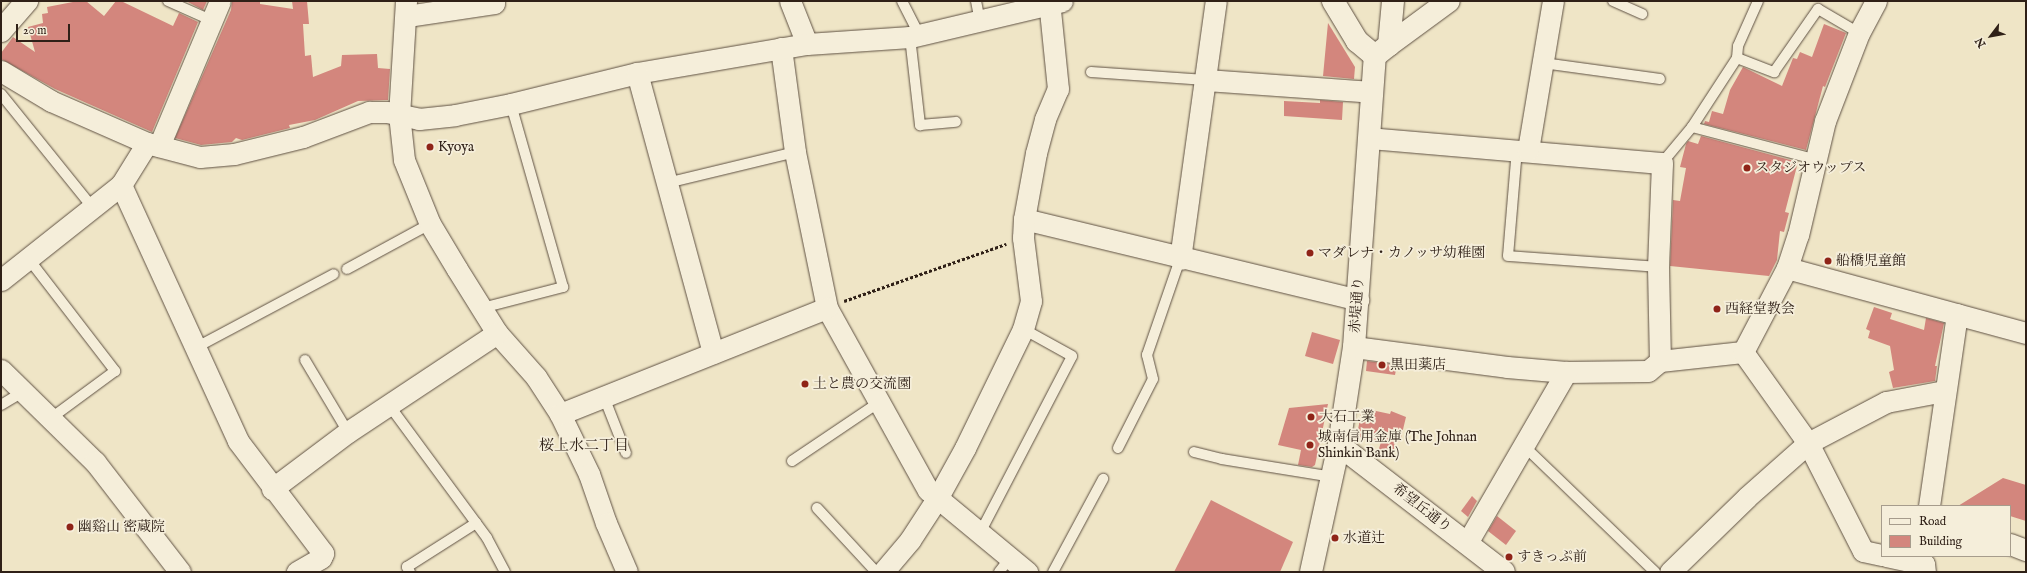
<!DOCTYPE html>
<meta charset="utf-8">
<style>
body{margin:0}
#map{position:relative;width:2027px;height:573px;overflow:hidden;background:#efe5c6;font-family:"IM FELL English","Noto Serif JP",serif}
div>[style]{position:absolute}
.building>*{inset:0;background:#d3867d}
.path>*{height:2.5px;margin-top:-1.25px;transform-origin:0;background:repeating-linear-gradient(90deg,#2f2017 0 3px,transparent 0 5px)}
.roads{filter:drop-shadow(0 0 1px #5f5143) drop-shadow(0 0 1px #5f5143)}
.service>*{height:10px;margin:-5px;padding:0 5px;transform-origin:5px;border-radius:5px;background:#f5eeda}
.minor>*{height:21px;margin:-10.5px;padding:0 10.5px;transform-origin:10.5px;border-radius:10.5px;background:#f5eeda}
.tertiary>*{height:22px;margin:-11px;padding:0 11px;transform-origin:11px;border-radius:11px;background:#f5eeda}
.secondary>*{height:22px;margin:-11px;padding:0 11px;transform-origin:11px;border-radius:11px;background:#f5eeda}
.dots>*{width:11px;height:11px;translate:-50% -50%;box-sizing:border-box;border:2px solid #f5eeda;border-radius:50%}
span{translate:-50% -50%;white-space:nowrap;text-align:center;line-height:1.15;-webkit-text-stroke:3.5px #f5eeda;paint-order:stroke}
.poi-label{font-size:14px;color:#2f2017}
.left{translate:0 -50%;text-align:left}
.street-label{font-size:14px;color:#2f2017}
.neighbourhood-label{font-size:15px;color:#2f2017}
.frame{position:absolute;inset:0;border:2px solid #2f2017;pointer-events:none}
.legend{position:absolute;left:1881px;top:505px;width:130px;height:52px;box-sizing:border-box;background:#f5eeda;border:1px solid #a69c8c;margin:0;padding:5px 7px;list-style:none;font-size:12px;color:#2f2017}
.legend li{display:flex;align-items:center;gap:8px;height:20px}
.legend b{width:20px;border:1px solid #a69c8c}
.north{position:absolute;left:1971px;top:16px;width:40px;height:40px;-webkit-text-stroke:3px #f5eeda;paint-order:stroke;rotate:238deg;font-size:11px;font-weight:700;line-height:16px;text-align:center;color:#2f2017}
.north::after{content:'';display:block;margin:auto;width:14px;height:18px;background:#2f2017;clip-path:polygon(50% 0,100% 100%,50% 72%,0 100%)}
.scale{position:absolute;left:16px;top:24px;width:54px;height:18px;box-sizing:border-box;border:2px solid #2f2017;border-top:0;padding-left:5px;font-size:12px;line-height:14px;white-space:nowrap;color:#2f2017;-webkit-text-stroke:3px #f5eeda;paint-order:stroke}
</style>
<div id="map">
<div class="building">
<i style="clip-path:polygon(78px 1px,86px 1px,104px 16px,116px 1px,121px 1px,173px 26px,179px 13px,198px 22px,152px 132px,55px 89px,1px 59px,1px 53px,13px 37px,35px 52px,28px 27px,43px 23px,42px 14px,48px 13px,47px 7px)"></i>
<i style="clip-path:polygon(186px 1px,207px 1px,203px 10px)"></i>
<i style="clip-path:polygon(232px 1px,260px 1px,260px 4px,293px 9px,292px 1px,307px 1px,309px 24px,303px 24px,305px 56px,311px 55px,313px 77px,341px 66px,342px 55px,377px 54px,378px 68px,390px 69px,388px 100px,358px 101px,315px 120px,289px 125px,290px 128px,242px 140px,236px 138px,232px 142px,201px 145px,175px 138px,231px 10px)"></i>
<i style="clip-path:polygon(1328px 23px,1355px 67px,1354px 79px,1323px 76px)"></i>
<i style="clip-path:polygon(1824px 24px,1846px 33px,1825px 87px,1823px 86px,1806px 150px,1704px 124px,1705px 121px,1709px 122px,1712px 111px,1723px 114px,1730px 90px,1743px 67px,1782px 86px,1793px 58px,1797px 59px,1800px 52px,1812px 57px)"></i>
<i style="clip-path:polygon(1320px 100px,1343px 102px,1342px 120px,1284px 116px,1284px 101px,1320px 103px)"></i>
<i style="clip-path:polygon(1701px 136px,1798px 162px,1785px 212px,1789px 213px,1784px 232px,1780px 231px,1777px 260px,1769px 276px,1670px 266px,1673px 200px,1680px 201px,1686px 168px,1680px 167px,1686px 144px,1688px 141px,1698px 144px)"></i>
<i style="clip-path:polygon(1874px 307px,1892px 313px,1890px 319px,1924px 330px,1926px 318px,1944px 323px,1935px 366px,1937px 366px,1935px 381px,1893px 388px,1889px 372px,1894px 370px,1890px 346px,1868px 338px,1870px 331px,1866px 329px)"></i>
<i style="clip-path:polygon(1312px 332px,1340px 340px,1333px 364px,1305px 356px)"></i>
<i style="clip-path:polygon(1367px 361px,1397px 365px,1395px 375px,1366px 371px)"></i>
<i style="clip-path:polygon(1328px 404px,1315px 465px,1312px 467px,1298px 465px,1301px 450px,1278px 445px,1289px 408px)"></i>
<i style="clip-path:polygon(1362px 408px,1390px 414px,1391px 411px,1406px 417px,1400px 442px,1395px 441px,1393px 455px,1378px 452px,1381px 442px,1362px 439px,1357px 435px)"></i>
<i style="clip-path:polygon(2003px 478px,2026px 485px,2026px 521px,2010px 516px,2010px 506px,1958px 506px)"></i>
<i style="clip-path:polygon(1472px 496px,1477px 501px,1468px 517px,1461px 511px)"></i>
<i style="clip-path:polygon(1211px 500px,1293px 542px,1280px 572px,1174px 572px)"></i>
<i style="clip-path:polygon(1497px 516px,1516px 531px,1506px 545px,1488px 531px)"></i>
</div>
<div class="path">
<i style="left:844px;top:301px;width:172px;rotate:-19.4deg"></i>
</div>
<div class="roads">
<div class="service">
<i style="left:168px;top:1px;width:49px;rotate:24deg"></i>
<i style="left:902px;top:1px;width:38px;rotate:63deg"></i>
<i style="left:976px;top:1px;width:21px;rotate:79deg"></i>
<i style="left:1613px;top:1px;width:32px;rotate:24deg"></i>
<i style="left:910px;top:37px;width:89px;rotate:83.5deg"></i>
<i style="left:920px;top:125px;width:36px;rotate:-5deg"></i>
<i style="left:1737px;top:58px;width:40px;rotate:21deg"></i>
<i style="left:1774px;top:72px;width:77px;rotate:-55.1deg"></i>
<i style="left:1818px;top:9px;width:48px;rotate:30.3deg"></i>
<i style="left:1543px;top:63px;width:118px;rotate:7.8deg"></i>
<i style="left:1091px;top:72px;width:115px;rotate:4deg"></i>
<i style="left:1px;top:94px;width:146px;rotate:51.1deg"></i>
<i style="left:1692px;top:127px;width:126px;rotate:14.7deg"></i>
<i style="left:1517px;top:149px;width:107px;rotate:94.8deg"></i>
<i style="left:1508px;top:256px;width:150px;rotate:4.2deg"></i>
<i style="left:1662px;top:163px;width:47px;rotate:-50.2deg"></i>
<i style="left:1692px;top:127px;width:82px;rotate:-56.9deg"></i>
<i style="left:1737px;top:58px;width:12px;rotate:-85deg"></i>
<i style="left:1738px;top:46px;width:49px;rotate:-66deg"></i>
<i style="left:667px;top:183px;width:132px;rotate:-13.6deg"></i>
<i style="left:28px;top:258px;width:143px;rotate:52.4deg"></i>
<i style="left:115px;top:371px;width:81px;rotate:143.6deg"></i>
<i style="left:347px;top:269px;width:94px;rotate:-28.5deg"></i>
<i style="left:482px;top:308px;width:84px;rotate:-14.5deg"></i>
<i style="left:563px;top:287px;width:190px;rotate:-105.9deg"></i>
<i style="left:195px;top:348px;width:157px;rotate:-28deg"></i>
<i style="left:305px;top:360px;width:84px;rotate:59.2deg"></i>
<i style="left:604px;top:397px;width:60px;rotate:68.6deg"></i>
<i style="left:1px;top:405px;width:26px;rotate:-31deg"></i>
<i style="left:389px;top:405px;width:165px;rotate:53.6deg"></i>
<i style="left:487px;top:538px;width:38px;rotate:62deg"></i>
<i style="left:1524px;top:446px;width:182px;rotate:43.9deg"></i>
<i style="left:1118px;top:448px;width:77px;rotate:-63.1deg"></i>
<i style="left:1153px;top:379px;width:25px;rotate:-104deg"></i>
<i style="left:1147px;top:355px;width:102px;rotate:-71deg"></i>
<i style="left:1194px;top:452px;width:29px;rotate:14deg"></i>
<i style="left:1222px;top:459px;width:112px;rotate:9.2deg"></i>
<i style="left:792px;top:461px;width:104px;rotate:-34deg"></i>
<i style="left:817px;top:508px;width:87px;rotate:47.3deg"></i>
<i style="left:980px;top:533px;width:199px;rotate:-62.5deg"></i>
<i style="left:1072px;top:356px;width:56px;rotate:-151.1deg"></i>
<i style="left:410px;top:572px;width:6px;rotate:-121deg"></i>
<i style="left:407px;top:567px;width:82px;rotate:-32.5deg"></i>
<i style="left:999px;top:572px;width:18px;rotate:-52deg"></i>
<i style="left:1053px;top:572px;width:106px;rotate:-61.7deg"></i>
</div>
<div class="minor">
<i style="left:406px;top:1px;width:113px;rotate:93.5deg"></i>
<i style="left:399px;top:114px;width:46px;rotate:83.8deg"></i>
<i style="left:404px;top:160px;width:69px;rotate:67.9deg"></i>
<i style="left:430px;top:224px;width:52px;rotate:59deg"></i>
<i style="left:457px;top:269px;width:75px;rotate:58deg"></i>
<i style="left:497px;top:333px;width:59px;rotate:48.4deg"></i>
<i style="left:536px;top:377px;width:44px;rotate:57deg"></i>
<i style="left:560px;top:414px;width:67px;rotate:64.2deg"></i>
<i style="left:589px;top:474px;width:52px;rotate:70.9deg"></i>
<i style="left:606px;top:523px;width:53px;rotate:66.8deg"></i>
<i style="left:790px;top:1px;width:46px;rotate:68.4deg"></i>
<i style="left:407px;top:16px;width:88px;rotate:-8.5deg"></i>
<i style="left:494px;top:3px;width:2px;rotate:-90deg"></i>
<i style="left:781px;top:48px;width:105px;rotate:82.3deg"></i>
<i style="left:795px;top:152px;width:159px;rotate:78.4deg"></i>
<i style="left:827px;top:308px;width:208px;rotate:61deg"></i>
<i style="left:928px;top:490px;width:129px;rotate:39.6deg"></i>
<i style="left:1px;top:71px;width:58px;rotate:31deg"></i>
<i style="left:51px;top:101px;width:105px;rotate:23.6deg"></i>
<i style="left:147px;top:143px;width:55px;rotate:14.8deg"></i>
<i style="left:200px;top:157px;width:34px;rotate:-5deg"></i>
<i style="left:234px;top:154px;width:71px;rotate:-13.8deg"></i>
<i style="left:303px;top:137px;width:71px;rotate:-20.7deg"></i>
<i style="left:369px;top:112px;width:18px"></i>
<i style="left:387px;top:112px;width:33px;rotate:12deg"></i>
<i style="left:419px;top:119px;width:36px;rotate:-6deg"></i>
<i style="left:455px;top:115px;width:57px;rotate:-11.1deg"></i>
<i style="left:511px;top:104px;width:130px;rotate:-13.8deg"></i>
<i style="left:637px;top:73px;width:172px;rotate:-9.7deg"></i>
<i style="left:807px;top:44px;width:103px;rotate:-3.9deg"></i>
<i style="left:910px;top:37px;width:156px;rotate:-13.3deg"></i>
<i style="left:637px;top:73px;width:290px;rotate:74.8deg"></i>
<i style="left:1206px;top:80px;width:166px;rotate:4.1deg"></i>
<i style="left:1369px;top:138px;width:294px;rotate:4.9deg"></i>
<i style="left:1662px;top:163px;width:104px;rotate:92.2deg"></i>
<i style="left:1658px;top:267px;width:94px;rotate:88.8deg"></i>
<i style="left:159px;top:146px;width:157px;rotate:-67.2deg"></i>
<i style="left:1528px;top:150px;width:151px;rotate:-80.5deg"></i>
<i style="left:121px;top:185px;width:281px;rotate:65.4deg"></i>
<i style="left:238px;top:441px;width:141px;rotate:52.8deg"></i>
<i style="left:323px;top:553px;width:5px;rotate:112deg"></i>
<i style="left:321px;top:558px;width:28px;rotate:150deg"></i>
<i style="left:1024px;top:219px;width:344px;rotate:13.6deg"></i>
<i style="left:1180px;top:259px;width:260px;rotate:-82.1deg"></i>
<i style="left:1787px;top:268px;width:248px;rotate:15.2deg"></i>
<i style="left:1px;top:280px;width:153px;rotate:-38.4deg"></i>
<i style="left:121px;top:185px;width:49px;rotate:-58.2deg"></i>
<i style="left:1354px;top:347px;width:154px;rotate:7.4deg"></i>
<i style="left:1507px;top:367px;width:59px;rotate:4.8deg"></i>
<i style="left:1566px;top:372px;width:82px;rotate:-0.7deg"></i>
<i style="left:1648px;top:371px;width:16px;rotate:-40deg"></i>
<i style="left:1660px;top:361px;width:83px;rotate:-6.2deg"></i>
<i style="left:1743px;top:352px;width:95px;rotate:-62.4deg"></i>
<i style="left:1787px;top:268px;width:35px;rotate:-72deg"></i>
<i style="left:1798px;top:235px;width:117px;rotate:-76.7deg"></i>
<i style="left:1825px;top:121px;width:94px;rotate:-68.9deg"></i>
<i style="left:1859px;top:33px;width:36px;rotate:-62deg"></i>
<i style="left:1743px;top:352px;width:112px;rotate:54.5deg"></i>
<i style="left:1808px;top:443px;width:121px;rotate:63deg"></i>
<i style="left:1863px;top:551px;width:19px;rotate:12deg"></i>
<i style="left:1px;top:370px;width:132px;rotate:44.4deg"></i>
<i style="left:95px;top:462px;width:139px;rotate:52.3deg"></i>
<i style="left:560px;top:414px;width:287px;rotate:-21.7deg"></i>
<i style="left:272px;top:489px;width:95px;rotate:-36.9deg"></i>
<i style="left:348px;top:432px;width:179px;rotate:-33.6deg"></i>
<i style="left:1929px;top:506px;width:194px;rotate:-81.7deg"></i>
<i style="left:1467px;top:543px;width:198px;rotate:-59.9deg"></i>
<i style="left:2010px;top:544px;width:17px;rotate:21deg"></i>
<i style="left:1886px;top:556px;width:39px;rotate:12deg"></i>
<i style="left:1924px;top:564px;width:8px;rotate:83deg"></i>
<i style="left:883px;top:572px;width:42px;rotate:-49.8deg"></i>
<i style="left:910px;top:540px;width:51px;rotate:-56.9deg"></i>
<i style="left:938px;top:497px;width:56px;rotate:-61.1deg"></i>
<i style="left:965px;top:448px;width:132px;rotate:-64deg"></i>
<i style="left:1023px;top:329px;width:29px;rotate:-74deg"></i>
<i style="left:1031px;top:301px;width:64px;rotate:-97.2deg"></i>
<i style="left:1023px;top:238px;width:19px;rotate:-87deg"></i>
<i style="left:1024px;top:219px;width:67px;rotate:-79.7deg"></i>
<i style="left:1036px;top:153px;width:35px;rotate:-75deg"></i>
<i style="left:1045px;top:119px;width:33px;rotate:-67deg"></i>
<i style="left:1058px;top:89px;width:88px;rotate:-95.8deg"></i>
<i style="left:1670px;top:572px;width:107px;rotate:-44.2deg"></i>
<i style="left:1747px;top:497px;width:81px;rotate:-41.5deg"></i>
<i style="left:1808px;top:443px;width:88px;rotate:-27.7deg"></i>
<i style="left:1886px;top:402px;width:59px;rotate:-10.7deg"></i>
</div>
<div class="tertiary">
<i style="left:1333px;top:1px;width:47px;rotate:59deg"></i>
<i style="left:1357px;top:41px;width:23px;rotate:40deg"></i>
<i style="left:1px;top:31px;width:40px;rotate:-49deg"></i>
<i style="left:1389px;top:45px;width:74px;rotate:-36.3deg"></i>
<i style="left:1339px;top:445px;width:208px;rotate:37.6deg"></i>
</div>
<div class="secondary">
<i style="left:1311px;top:572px;width:130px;rotate:-77.6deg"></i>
<i style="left:1339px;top:445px;width:99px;rotate:-81.3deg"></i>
<i style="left:1354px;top:347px;width:292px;rotate:-85.9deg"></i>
<i style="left:1375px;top:56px;width:18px;rotate:-38deg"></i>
<i style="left:1389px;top:45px;width:44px;rotate:-84.8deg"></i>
</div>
</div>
<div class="dots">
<i style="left:430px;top:147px;background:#8f2418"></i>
<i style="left:1747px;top:168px;background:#8f2418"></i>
<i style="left:1310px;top:253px;background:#8f2418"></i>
<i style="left:1828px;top:261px;background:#8f2418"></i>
<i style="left:1717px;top:309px;background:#8f2418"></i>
<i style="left:1382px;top:365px;background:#8f2418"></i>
<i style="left:805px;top:384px;background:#8f2418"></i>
<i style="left:1311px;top:417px;background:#8f2418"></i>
<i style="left:1310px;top:445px;background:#8f2418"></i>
<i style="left:70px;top:527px;background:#8f2418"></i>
<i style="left:1335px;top:538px;background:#8f2418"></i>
<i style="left:1509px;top:557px;background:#8f2418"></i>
</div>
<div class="poi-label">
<span class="left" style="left:438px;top:147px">Kyoya</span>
<span class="left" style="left:1755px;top:168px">スタジオウップス</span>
<span class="left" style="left:1318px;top:253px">マダレナ・カノッサ幼稚園</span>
<span class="left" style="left:1836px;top:261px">船橋児童館</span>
<span class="left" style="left:1725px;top:309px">西経堂教会</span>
<span class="left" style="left:1390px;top:365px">黒田薬店</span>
<span class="left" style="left:813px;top:384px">土と農の交流園</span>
<span class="left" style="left:1319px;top:417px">大石工業</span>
<span class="left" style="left:1318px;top:445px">城南信用金庫 (The Johnan<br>Shinkin Bank)</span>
<span class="left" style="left:78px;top:527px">幽谿山 密蔵院</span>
<span class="left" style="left:1343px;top:538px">水道辻</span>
<span class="left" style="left:1517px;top:557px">すきっぷ前</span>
</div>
<div class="street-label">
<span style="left:1357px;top:305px;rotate:-86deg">赤堤通り</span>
<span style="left:1422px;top:508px;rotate:38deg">希望丘通り</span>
</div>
<div class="neighbourhood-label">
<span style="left:584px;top:446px">桜上水二丁目</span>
</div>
<div class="frame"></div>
<ul class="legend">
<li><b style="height:5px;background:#f5eeda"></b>Road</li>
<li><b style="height:11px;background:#d3867d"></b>Building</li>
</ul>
<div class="north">N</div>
<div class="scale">20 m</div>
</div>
